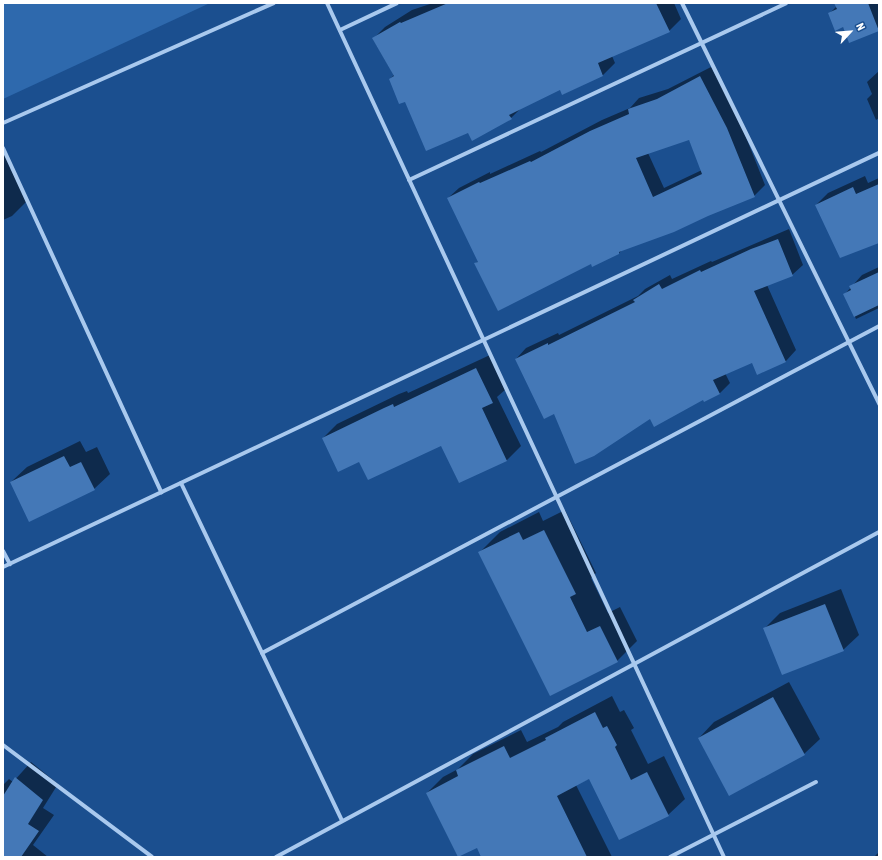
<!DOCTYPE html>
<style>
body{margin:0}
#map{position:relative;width:882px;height:860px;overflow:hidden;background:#1b4f8f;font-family:"Asap Condensed",sans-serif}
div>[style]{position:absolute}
.green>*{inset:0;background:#2e69ad}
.shadow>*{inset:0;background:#0007}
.building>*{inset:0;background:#4478b7}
.street>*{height:4px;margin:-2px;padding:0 2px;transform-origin:2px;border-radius:2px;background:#a9c9ee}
span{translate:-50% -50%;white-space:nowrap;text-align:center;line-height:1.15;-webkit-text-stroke:3px #1b4f8f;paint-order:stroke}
.frame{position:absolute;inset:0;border:4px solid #fff;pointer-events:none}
.north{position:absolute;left:830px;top:12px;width:40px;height:40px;-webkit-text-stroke:3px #1b4f8f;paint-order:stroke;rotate:64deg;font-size:11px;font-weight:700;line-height:16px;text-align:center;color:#fff}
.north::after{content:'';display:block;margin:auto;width:14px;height:18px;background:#fff;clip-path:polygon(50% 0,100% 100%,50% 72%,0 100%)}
</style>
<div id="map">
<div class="green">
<i style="clip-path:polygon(3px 3px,210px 3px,3px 99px)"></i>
</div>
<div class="shadow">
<i style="clip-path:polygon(433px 3px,674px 3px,681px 19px,669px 31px,612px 56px,615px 63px,603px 75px,563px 94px,560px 88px,522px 107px,511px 118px,468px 132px,405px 100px,390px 79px,394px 75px,373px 39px,385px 27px,412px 10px)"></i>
<i style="clip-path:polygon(836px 3px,879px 3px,879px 29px,849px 42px,843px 26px,829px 14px,837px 6px)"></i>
<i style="clip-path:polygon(evenodd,711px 67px,738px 117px,765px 185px,754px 196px,622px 250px,619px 253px,592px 263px,476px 263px,479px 261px,448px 198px,459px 188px,490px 172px,490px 174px,540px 151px,541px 152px,602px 120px,630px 108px,639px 98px,668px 89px,711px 67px,689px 139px,702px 170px,664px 188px,648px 153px,689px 139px)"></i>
<i style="clip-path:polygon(879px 71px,879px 118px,876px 120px,867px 99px,872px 94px,867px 82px)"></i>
<i style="clip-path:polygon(7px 154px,28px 200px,12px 216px,3px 220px,3px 156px)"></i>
<i style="clip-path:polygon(865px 176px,868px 183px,879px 178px,879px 242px,816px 205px,828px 193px)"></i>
<i style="clip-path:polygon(789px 229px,803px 265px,792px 275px,767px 285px,796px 350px,786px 361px,758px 373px,752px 361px,725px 373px,730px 383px,719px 394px,650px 417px,554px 413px,516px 359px,526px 348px,558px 333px,559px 335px,638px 296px,645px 289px,670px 275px,672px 279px,711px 261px,712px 262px)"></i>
<i style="clip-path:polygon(879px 267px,879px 308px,856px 319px,845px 294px,862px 275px)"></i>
<i style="clip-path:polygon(490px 355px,506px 389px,497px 397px,521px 446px,507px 460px,459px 482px,441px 444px,360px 461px,323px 438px,337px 424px,399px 394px,407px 391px,408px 393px)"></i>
<i style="clip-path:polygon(80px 441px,86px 452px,97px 447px,110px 474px,94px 489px,11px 482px,27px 467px)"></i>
<i style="clip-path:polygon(565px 510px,596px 573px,591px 578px,608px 613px,620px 607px,637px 641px,617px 661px,480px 552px,500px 532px,539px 512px,543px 521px)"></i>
<i style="clip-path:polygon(841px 589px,859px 635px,843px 650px,765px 628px,780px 613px)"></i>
<i style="clip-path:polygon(789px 682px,820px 739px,804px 754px,699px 738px,714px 722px)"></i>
<i style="clip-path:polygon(612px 696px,620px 712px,624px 710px,634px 728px,631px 730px,648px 764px,664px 756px,685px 799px,668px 815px,590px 778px,576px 785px,612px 857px,482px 857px,477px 846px,427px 793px,443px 777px,458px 769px,473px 754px,521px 730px,527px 742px,558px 727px,563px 722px)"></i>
<i style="clip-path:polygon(31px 762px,58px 784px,43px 808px,54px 815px,33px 845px,48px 857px,3px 857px,3px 785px,9px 779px,13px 782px)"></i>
<i style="clip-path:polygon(879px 852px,879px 857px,874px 857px)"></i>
</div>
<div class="building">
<i style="clip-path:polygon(448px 3px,656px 3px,670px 32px,598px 63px,603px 76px,562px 95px,560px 90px,509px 115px,512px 119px,472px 141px,468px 133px,426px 151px,405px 102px,399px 104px,389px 79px,394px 76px,372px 38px,400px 22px,401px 23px)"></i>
<i style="clip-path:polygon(834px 3px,868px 3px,879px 31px,849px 43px,843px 27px,835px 31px,828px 13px,837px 9px)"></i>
<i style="clip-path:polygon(evenodd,700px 76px,727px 128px,755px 197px,708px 216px,674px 232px,619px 252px,619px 254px,592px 267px,591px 264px,498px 311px,474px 263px,478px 262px,447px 198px,479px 182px,480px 183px,530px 161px,531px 162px,590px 131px,629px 114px,628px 109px,657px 99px,700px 76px,689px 140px,702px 174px,653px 197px,636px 158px,689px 140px)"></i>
<i style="clip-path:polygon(879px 184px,879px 243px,840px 258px,815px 205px,853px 187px,856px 194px)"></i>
<i style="clip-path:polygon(778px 239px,793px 276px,754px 291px,786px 362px,757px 375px,752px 363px,713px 380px,720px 394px,704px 402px,703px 400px,654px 427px,650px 419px,594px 456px,575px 464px,554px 414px,544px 419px,515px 359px,548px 343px,548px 345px,635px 302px,633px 300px,659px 284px,662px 289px,700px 270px,701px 272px,751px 249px)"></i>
<i style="clip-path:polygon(879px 272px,879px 305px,854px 317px,843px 294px,851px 290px,849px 286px)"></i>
<i style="clip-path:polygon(476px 368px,493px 403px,482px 408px,507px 461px,459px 483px,441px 446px,368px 480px,359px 462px,338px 472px,322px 438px,384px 408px,393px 404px,394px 407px)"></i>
<i style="clip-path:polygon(64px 456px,70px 467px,81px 462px,95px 490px,29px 522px,10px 482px)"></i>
<i style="clip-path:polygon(544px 530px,576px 594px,570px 597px,587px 632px,600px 626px,618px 662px,550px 696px,478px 552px,519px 532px,523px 540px)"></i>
<i style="clip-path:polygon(825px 604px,844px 651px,782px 675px,763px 628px)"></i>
<i style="clip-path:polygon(773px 697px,805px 755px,729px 796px,698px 738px)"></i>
<i style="clip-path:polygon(595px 712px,603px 728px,607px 726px,617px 745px,615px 747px,631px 780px,647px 772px,669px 816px,619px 840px,589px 779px,557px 796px,587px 857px,481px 857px,477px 848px,458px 857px,426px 793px,458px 776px,456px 770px,504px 746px,510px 758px,546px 740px,545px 738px)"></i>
<i style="clip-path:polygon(15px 777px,43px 800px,28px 824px,39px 831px,21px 857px,3px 857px,3px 796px)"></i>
</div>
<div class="street">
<i style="left:327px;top:3px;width:942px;rotate:65.07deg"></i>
<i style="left:682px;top:3px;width:447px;rotate:63.8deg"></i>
<i style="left:340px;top:30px;width:63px;rotate:-25.3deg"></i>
<i style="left:3px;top:123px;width:296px;rotate:-23.9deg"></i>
<i style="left:3px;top:148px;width:379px;rotate:65.3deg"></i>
<i style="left:409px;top:180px;width:416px;rotate:-25.1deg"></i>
<i style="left:181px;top:483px;width:374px;rotate:64.5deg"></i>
<i style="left:3px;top:551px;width:15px;rotate:62deg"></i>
<i style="left:3px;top:567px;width:969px;rotate:-25.3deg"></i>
<i style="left:262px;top:653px;width:698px;rotate:-27.92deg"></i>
<i style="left:3px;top:745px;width:186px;rotate:36.9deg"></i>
<i style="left:276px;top:857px;width:685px;rotate:-28.32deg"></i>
<i style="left:670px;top:857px;width:164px;rotate:-27.2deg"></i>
</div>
<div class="frame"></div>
<div class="north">N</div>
</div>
